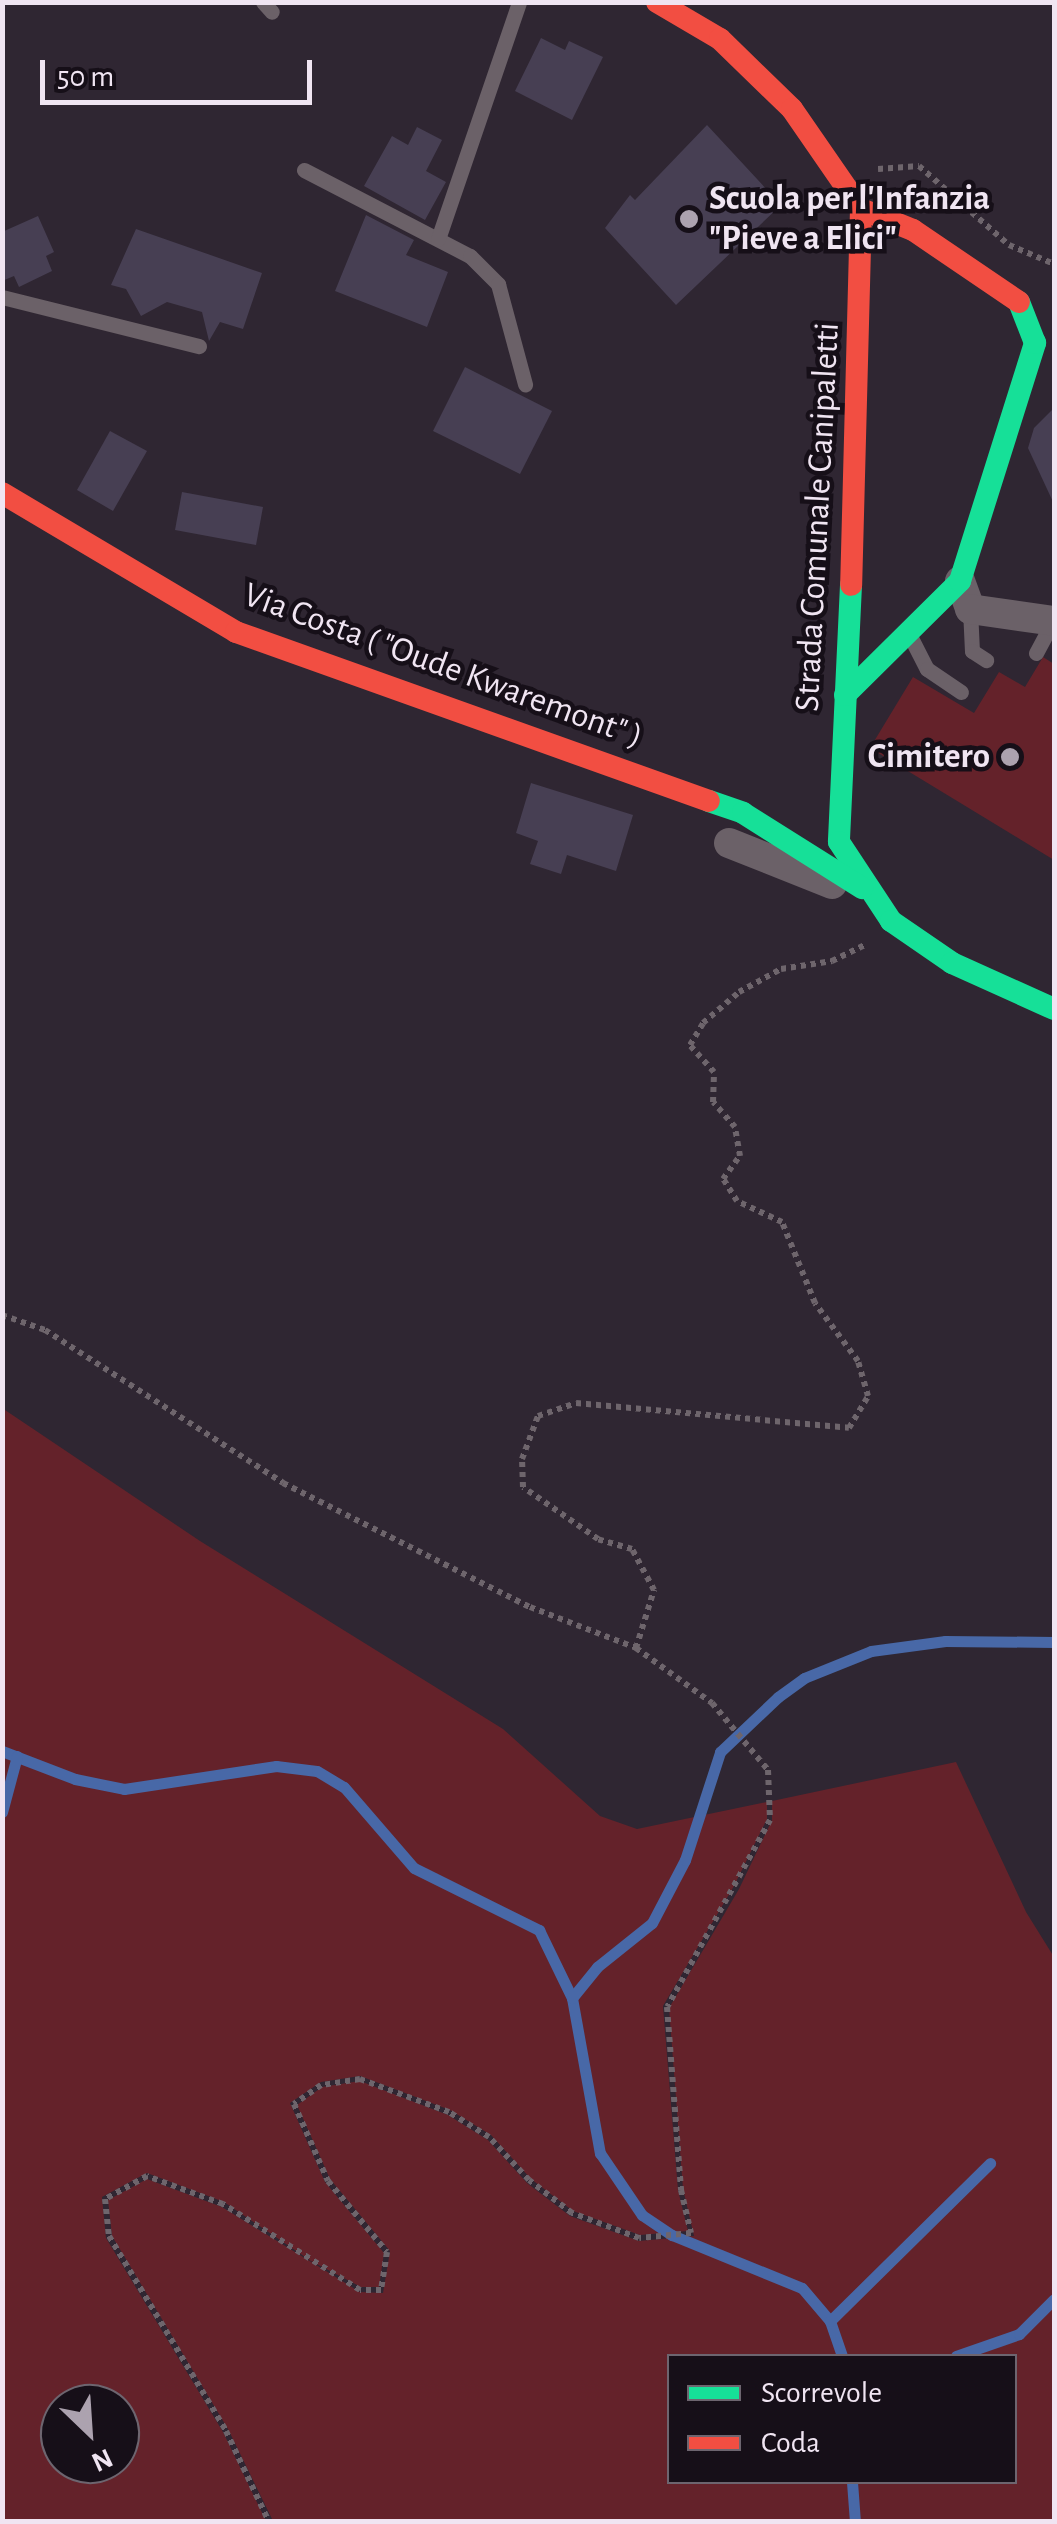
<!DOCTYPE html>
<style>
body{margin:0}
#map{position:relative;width:1057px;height:2524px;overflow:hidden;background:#2f2632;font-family:"Alegreya Sans",sans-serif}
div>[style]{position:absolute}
.green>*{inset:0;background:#64222a}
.stream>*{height:11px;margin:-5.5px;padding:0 5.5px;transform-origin:5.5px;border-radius:5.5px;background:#4868a7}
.building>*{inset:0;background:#473f53}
.path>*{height:6px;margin-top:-3px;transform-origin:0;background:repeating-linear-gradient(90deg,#6e656c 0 5px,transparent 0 10px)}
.lane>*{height:15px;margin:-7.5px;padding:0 7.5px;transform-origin:7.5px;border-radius:7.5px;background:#6b6168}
.street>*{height:30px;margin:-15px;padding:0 15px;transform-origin:15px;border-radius:15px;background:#6b6168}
.fast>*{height:22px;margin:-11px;padding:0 11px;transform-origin:11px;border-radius:11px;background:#16e098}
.jam>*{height:22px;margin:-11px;padding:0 11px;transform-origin:11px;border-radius:11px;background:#f24e42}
.dots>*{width:28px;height:28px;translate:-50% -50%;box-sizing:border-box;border:5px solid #160f18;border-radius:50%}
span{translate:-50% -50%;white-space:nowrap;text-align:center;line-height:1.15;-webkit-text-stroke:9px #160f18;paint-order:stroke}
.poi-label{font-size:35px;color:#f0e5f2;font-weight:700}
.left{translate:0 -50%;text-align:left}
.right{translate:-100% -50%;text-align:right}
.street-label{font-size:35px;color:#f0e5f2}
.frame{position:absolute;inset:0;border:5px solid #f0e5f2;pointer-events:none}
.legend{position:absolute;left:667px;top:2354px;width:350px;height:130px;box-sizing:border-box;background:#160f18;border:2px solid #6d656f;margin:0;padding:12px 18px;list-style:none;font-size:30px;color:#f0e5f2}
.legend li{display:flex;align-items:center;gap:20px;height:50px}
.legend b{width:50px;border:2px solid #6d656f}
.north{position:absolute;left:40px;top:2384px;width:100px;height:100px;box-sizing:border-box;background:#160f18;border:2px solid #6d656f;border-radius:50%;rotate:155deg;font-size:28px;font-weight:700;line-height:40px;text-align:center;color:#f0e5f2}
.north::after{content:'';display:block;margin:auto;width:35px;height:45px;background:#aca2af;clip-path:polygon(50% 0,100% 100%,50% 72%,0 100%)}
.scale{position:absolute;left:40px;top:60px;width:272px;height:45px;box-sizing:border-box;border:5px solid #f0e5f2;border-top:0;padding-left:12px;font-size:30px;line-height:35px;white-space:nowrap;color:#f0e5f2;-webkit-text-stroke:8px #160f18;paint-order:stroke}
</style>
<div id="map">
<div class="green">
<i style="clip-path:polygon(1043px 657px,1054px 664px,1054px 860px,870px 748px,913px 677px,974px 713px,999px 672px,1025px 687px)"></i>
<i style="clip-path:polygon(evenodd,2px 1408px,200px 1541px,503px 1729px,600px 1816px,637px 1829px,767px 1802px,767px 1819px,734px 1886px,663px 2006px,678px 2190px,688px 2231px,640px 2235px,573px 2211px,531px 2179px,491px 2135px,450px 2110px,360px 2076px,321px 2082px,290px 2103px,325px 2182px,384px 2253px,379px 2287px,361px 2287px,311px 2261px,224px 2202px,147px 2173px,102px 2197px,106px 2238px,223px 2432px,266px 2521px,3px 2521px,2px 1408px,60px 2404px,120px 2404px,120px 2464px,60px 2464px,60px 2404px)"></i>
<i style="clip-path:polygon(evenodd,956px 1762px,1026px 1912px,1054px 1957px,1054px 2521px,273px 2521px,228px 2429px,112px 2236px,108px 2200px,147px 2179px,222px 2207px,360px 2292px,383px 2293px,390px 2251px,330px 2179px,297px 2105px,322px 2087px,360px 2081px,448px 2115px,488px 2140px,527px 2183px,570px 2216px,639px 2241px,694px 2236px,683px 2189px,669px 2008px,739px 1889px,772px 1820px,772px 1801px,956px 1762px,670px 2356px,1014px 2356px,1014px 2482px,670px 2482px,670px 2356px)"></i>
</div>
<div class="stream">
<i style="left:2px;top:1751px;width:78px;rotate:21deg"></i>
<i style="left:75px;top:1779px;width:50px;rotate:11.5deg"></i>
<i style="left:124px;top:1789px;width:154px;rotate:-8.6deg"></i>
<i style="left:276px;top:1766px;width:41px;rotate:7deg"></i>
<i style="left:317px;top:1771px;width:31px;rotate:31deg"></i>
<i style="left:344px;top:1787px;width:107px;rotate:49.2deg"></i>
<i style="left:414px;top:1868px;width:140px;rotate:26.4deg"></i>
<i style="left:539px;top:1930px;width:76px;rotate:64.1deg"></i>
<i style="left:572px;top:1998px;width:158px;rotate:79.8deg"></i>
<i style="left:600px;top:2153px;width:75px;rotate:55.9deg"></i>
<i style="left:642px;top:2215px;width:36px;rotate:34deg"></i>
<i style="left:672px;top:2235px;width:140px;rotate:22.2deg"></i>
<i style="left:802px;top:2288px;width:43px;rotate:49.7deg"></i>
<i style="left:830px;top:2321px;width:37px;rotate:71deg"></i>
<i style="left:2px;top:1812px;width:58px;rotate:-75deg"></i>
<i style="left:572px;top:1998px;width:40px;rotate:-51deg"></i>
<i style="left:597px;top:1967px;width:70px;rotate:-38.7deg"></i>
<i style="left:652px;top:1923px;width:71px;rotate:-62.4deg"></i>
<i style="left:685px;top:1860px;width:114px;rotate:-72deg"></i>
<i style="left:720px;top:1752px;width:80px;rotate:-43.5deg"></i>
<i style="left:778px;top:1697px;width:32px;rotate:-36deg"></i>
<i style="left:804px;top:1678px;width:72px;rotate:-21.9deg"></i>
<i style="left:871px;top:1651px;width:75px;rotate:-7.7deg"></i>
<i style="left:945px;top:1641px;width:109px;rotate:0.5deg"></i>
<i style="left:830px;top:2321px;width:225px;rotate:-44.6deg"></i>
<i style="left:956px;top:2356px;width:67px;rotate:-19.2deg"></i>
<i style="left:1019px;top:2334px;width:49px;rotate:-45deg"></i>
<i style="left:852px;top:2482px;width:40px;rotate:85.7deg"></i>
</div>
<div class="building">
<i style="clip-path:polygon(541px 38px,565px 50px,569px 41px,603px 57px,572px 120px,515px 91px)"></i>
<i style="clip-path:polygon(707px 125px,781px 205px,676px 305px,605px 228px,630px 195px,635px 200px)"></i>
<i style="clip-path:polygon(417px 127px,442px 140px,426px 171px,446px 182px,425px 220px,364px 186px,392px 136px,408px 145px)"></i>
<i style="clip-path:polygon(366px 215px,414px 240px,406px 255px,448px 272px,427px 327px,335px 291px)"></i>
<i style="clip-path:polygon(38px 216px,54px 252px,46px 256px,52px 271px,19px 287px,14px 276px,2px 281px,2px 232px)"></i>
<i style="clip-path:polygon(136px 229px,262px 273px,243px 329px,220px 322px,209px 341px,202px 312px,167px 302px,141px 316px,126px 289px,111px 285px)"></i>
<i style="clip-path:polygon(465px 367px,552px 411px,520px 474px,433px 431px)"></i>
<i style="clip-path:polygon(1054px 408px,1054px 504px,1028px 448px,1034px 428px)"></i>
<i style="clip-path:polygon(110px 431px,147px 451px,113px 511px,77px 490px)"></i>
<i style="clip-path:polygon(182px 492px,263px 507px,256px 545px,175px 530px)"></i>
<i style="clip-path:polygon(531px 783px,633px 815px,616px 871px,567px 855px,561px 874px,530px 864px,538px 841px,516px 833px)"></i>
</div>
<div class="path">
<i style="left:878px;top:169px;width:41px;rotate:-4.2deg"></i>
<i style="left:919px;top:166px;width:120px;rotate:41.3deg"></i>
<i style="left:1009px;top:245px;width:49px;rotate:22.9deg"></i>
<i style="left:2px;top:1315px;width:46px;rotate:19.2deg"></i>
<i style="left:45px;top:1330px;width:283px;rotate:32.7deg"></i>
<i style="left:283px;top:1483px;width:276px;rotate:26.7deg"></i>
<i style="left:530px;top:1607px;width:114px;rotate:21.1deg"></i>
<i style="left:636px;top:1648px;width:94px;rotate:35.9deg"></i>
<i style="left:712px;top:1703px;width:87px;rotate:50.1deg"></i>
<i style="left:768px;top:1770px;width:50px;rotate:87.7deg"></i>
<i style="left:770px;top:1820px;width:213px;rotate:118.8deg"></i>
<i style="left:667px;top:2007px;width:184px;rotate:85.6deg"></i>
<i style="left:681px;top:2190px;width:44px;rotate:76.9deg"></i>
<i style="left:691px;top:2233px;width:52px;rotate:174.5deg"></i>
<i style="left:639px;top:2238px;width:72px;rotate:-159.5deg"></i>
<i style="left:572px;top:2213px;width:54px;rotate:-142.5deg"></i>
<i style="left:529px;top:2180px;width:59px;rotate:-132.9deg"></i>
<i style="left:489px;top:2137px;width:47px;rotate:-148deg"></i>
<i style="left:449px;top:2112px;width:95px;rotate:-159.7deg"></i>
<i style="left:360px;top:2079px;width:39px;rotate:171deg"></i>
<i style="left:321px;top:2085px;width:33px;rotate:145deg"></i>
<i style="left:294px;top:2104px;width:84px;rotate:66.2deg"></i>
<i style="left:328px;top:2181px;width:92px;rotate:50.3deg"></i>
<i style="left:387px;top:2252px;width:38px;rotate:99deg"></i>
<i style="left:381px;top:2290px;width:21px;rotate:180deg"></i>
<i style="left:360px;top:2290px;width:162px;rotate:-147.9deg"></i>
<i style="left:223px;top:2204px;width:81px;rotate:-159.8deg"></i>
<i style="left:147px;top:2176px;width:48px;rotate:151.3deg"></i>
<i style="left:105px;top:2199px;width:37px;rotate:84deg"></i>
<i style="left:109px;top:2236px;width:227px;rotate:59deg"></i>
<i style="left:226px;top:2431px;width:101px;rotate:64.7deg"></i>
<i style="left:636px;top:1648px;width:61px;rotate:-72.8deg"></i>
<i style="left:654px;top:1590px;width:47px;rotate:-118.2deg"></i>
<i style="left:632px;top:1549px;width:35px;rotate:-164deg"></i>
<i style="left:598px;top:1539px;width:91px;rotate:-145.3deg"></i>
<i style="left:523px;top:1487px;width:28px;rotate:-92deg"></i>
<i style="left:522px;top:1459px;width:46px;rotate:-69.6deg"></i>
<i style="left:538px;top:1416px;width:40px;rotate:-18.9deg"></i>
<i style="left:576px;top:1403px;width:274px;rotate:5.2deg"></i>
<i style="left:849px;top:1428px;width:37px;rotate:-59deg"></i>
<i style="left:868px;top:1396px;width:36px;rotate:-106deg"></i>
<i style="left:858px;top:1361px;width:72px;rotate:-126.6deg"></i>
<i style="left:815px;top:1303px;width:87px;rotate:-112.2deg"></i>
<i style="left:782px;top:1222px;width:50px;rotate:-155deg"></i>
<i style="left:737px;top:1201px;width:26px;rotate:-122deg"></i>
<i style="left:723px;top:1179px;width:29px;rotate:-54deg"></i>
<i style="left:740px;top:1156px;width:29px;rotate:-100deg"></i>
<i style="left:735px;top:1127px;width:33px;rotate:-131deg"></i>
<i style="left:713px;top:1102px;width:30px;rotate:-88deg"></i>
<i style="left:714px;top:1072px;width:36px;rotate:-132deg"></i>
<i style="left:690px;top:1045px;width:26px;rotate:-59deg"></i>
<i style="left:703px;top:1023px;width:48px;rotate:-40.7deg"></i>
<i style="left:739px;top:992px;width:48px;rotate:-28.7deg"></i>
<i style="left:781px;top:969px;width:52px;rotate:-8.9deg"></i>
<i style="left:832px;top:961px;width:37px;rotate:-26deg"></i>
</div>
<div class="lane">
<i style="left:263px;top:2px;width:13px;rotate:48deg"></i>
<i style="left:304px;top:170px;width:187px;rotate:27.4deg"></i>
<i style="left:470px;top:256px;width:40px;rotate:45deg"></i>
<i style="left:498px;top:284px;width:104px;rotate:74.9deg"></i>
<i style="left:438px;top:239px;width:250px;rotate:-71.1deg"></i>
<i style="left:2px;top:297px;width:203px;rotate:14deg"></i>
<i style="left:970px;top:609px;width:42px;rotate:87.3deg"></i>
<i style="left:972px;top:651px;width:17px;rotate:33deg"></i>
<i style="left:909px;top:634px;width:39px;rotate:63deg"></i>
<i style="left:927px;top:669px;width:41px;rotate:34.1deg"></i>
<i style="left:1036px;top:653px;width:36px;rotate:-62deg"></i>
</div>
<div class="street">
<i style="left:960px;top:581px;width:30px;rotate:70deg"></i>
<i style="left:970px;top:609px;width:85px;rotate:8.1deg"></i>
<i style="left:729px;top:843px;width:111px;rotate:21.7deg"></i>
</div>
<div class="fast">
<i style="left:851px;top:585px;width:257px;rotate:92.7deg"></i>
<i style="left:839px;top:842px;width:95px;rotate:56.6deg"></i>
<i style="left:891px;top:921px;width:74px;rotate:34.5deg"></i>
<i style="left:952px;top:963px;width:112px;rotate:24.3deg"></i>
<i style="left:845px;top:695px;width:162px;rotate:-44.7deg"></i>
<i style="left:960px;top:581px;width:250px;rotate:-72.5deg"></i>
<i style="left:1035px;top:343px;width:44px;rotate:-111.3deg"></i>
<i style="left:709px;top:801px;width:36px;rotate:19deg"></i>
<i style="left:743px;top:813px;width:141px;rotate:32.2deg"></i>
</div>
<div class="jam">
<i style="left:657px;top:2px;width:73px;rotate:30.4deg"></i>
<i style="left:720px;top:39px;width:100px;rotate:44.2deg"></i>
<i style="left:792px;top:109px;width:121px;rotate:55.4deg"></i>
<i style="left:861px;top:209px;width:376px;rotate:91.5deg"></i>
<i style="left:861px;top:209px;width:56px;rotate:22deg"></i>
<i style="left:913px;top:230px;width:128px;rotate:34.2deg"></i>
<i style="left:2px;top:493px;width:272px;rotate:30.7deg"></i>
<i style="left:236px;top:632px;width:502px;rotate:19.66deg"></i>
</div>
<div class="dots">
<i style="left:689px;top:219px;background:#aca2af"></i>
<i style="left:1010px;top:757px;background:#aca2af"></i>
</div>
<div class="poi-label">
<span class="left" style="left:709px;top:219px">Scuola per l'Infanzia<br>"Pieve a Elici"</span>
<span class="right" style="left:990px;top:757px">Cimitero</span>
</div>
<div class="street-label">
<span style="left:818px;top:517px;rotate:-87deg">Strada Comunale Canipaletti</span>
<span style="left:443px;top:666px;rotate:20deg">Via Costa ( "Oude Kwaremont" )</span>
</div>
<div class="frame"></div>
<ul class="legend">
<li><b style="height:12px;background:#16e098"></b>Scorrevole</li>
<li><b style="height:12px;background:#f24e42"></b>Coda</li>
</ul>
<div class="north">N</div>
<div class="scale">50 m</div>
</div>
